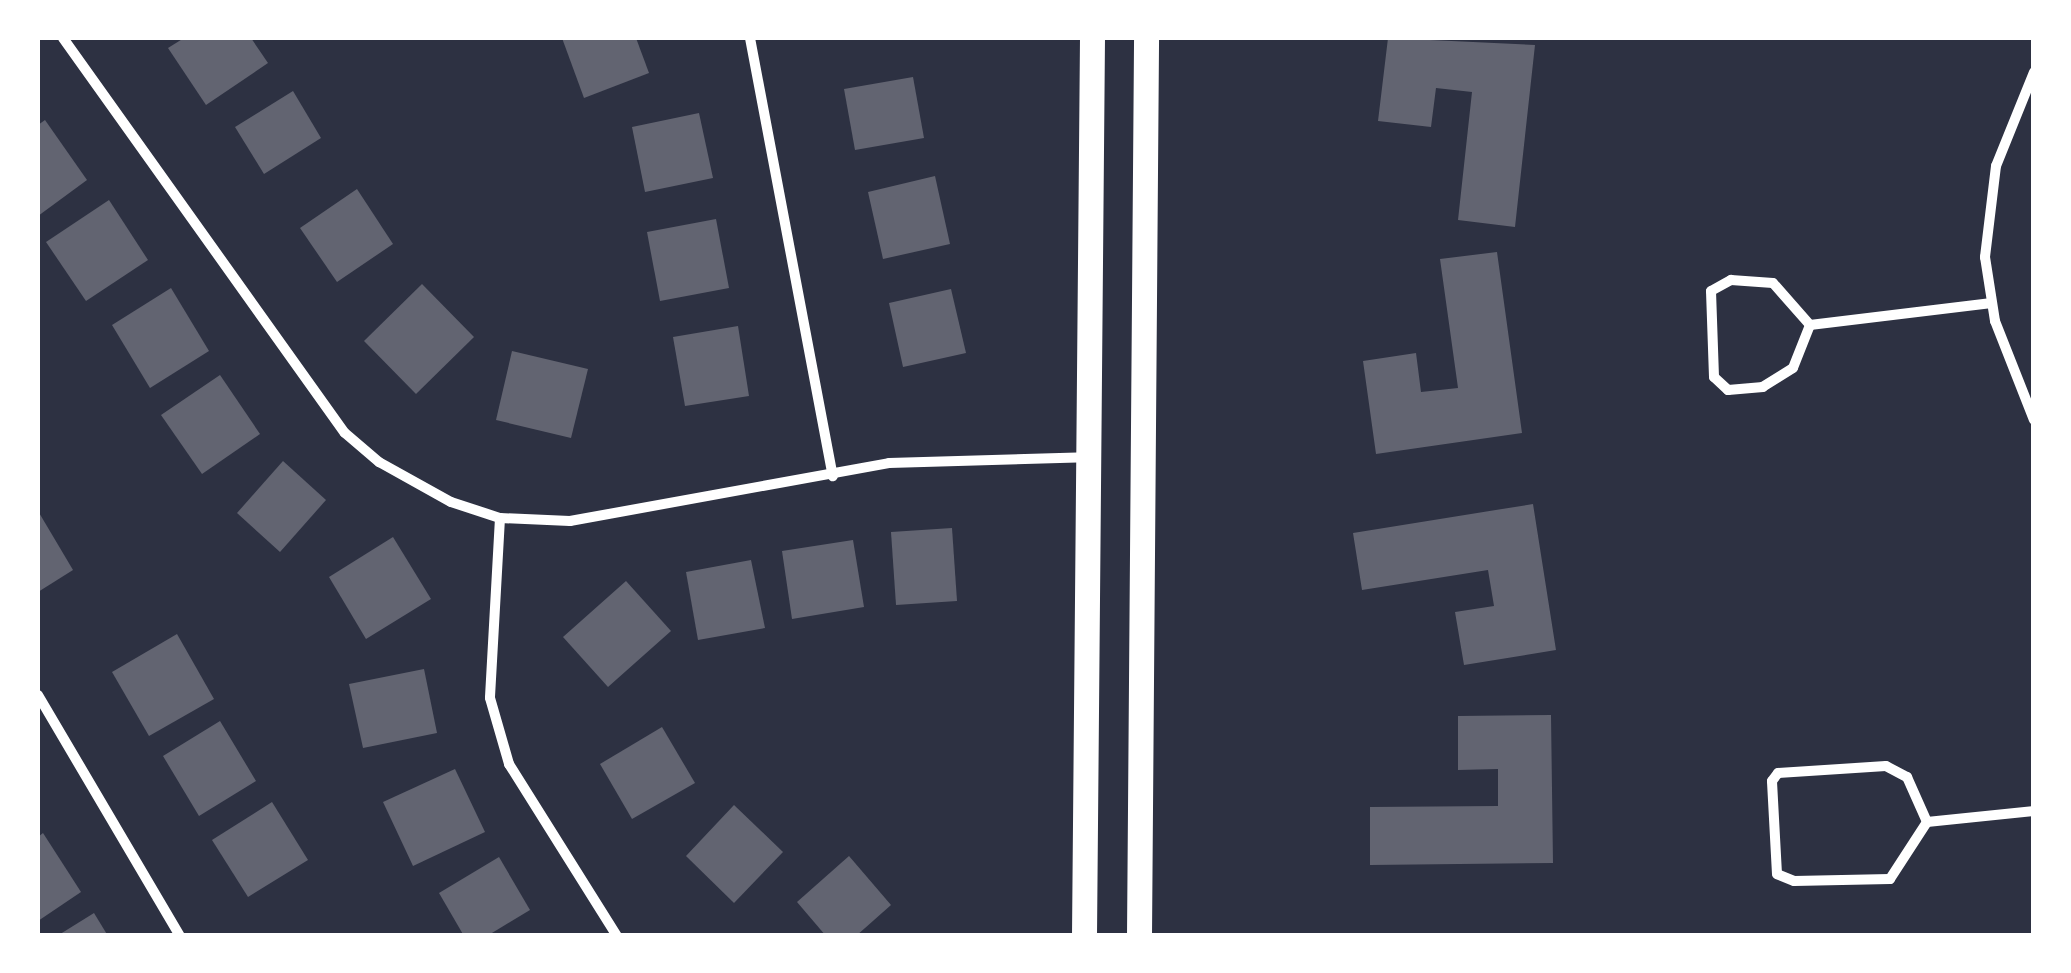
<!DOCTYPE html>
<style>
body{margin:0}
#map{position:relative;width:2071px;height:973px;overflow:hidden;background:#2d3142;font-family:"Nunito Sans",sans-serif}
div>[style]{position:absolute}
.building>*{inset:0;background:#626471}
.minor>*{height:10px;margin:-5px;padding:0 5px;transform-origin:5px;border-radius:5px;background:#fff}
.primary>*{height:25px;margin:-12.5px;padding:0 12.5px;transform-origin:12.5px;border-radius:12.5px;background:#fff}
span{translate:-50% -50%;white-space:nowrap;text-align:center;line-height:1.15;-webkit-text-stroke:8px #fff;paint-order:stroke}
.frame{position:absolute;inset:0;border:40px solid #fff;pointer-events:none}
</style>
<div id="map">
<div class="building">
<i style="clip-path:polygon(184px 38px,251px 38px,268px 63px,206px 105px,168px 48px)"></i>
<i style="clip-path:polygon(562px 38px,636px 38px,649px 73px,584px 98px)"></i>
<i style="clip-path:polygon(1388px 38px,1535px 45px,1515px 227px,1458px 220px,1472px 92px,1436px 88px,1431px 127px,1378px 121px)"></i>
<i style="clip-path:polygon(913px 77px,924px 138px,855px 150px,844px 89px)"></i>
<i style="clip-path:polygon(293px 91px,321px 138px,264px 174px,235px 127px)"></i>
<i style="clip-path:polygon(699px 113px,713px 178px,645px 192px,632px 127px)"></i>
<i style="clip-path:polygon(45px 120px,87px 180px,38px 216px,38px 125px)"></i>
<i style="clip-path:polygon(935px 176px,950px 244px,883px 259px,868px 192px)"></i>
<i style="clip-path:polygon(357px 189px,393px 244px,337px 282px,300px 228px)"></i>
<i style="clip-path:polygon(109px 200px,148px 260px,86px 301px,46px 242px)"></i>
<i style="clip-path:polygon(716px 219px,729px 288px,660px 301px,647px 232px)"></i>
<i style="clip-path:polygon(1497px 252px,1522px 433px,1376px 454px,1363px 361px,1416px 353px,1421px 392px,1458px 388px,1440px 259px)"></i>
<i style="clip-path:polygon(422px 284px,474px 337px,416px 394px,364px 341px)"></i>
<i style="clip-path:polygon(171px 288px,209px 351px,150px 388px,112px 325px)"></i>
<i style="clip-path:polygon(951px 289px,966px 353px,903px 367px,889px 303px)"></i>
<i style="clip-path:polygon(738px 326px,749px 396px,685px 406px,673px 337px)"></i>
<i style="clip-path:polygon(512px 351px,588px 369px,571px 438px,496px 420px)"></i>
<i style="clip-path:polygon(220px 375px,260px 434px,202px 474px,161px 415px)"></i>
<i style="clip-path:polygon(283px 461px,326px 500px,280px 552px,237px 513px)"></i>
<i style="clip-path:polygon(1533px 504px,1556px 650px,1464px 665px,1455px 612px,1494px 606px,1488px 570px,1362px 590px,1353px 533px)"></i>
<i style="clip-path:polygon(38px 511px,73px 570px,38px 592px)"></i>
<i style="clip-path:polygon(952px 528px,957px 601px,896px 605px,891px 532px)"></i>
<i style="clip-path:polygon(393px 537px,431px 599px,366px 639px,329px 577px)"></i>
<i style="clip-path:polygon(853px 540px,864px 607px,792px 619px,782px 551px)"></i>
<i style="clip-path:polygon(751px 560px,765px 628px,698px 640px,686px 572px)"></i>
<i style="clip-path:polygon(626px 581px,671px 631px,608px 687px,563px 637px)"></i>
<i style="clip-path:polygon(177px 634px,214px 699px,149px 736px,112px 672px)"></i>
<i style="clip-path:polygon(424px 669px,437px 733px,363px 748px,349px 684px)"></i>
<i style="clip-path:polygon(1551px 715px,1553px 863px,1370px 865px,1370px 807px,1498px 806px,1498px 769px,1458px 770px,1458px 716px)"></i>
<i style="clip-path:polygon(220px 721px,256px 781px,199px 816px,163px 756px)"></i>
<i style="clip-path:polygon(662px 727px,695px 783px,632px 819px,600px 764px)"></i>
<i style="clip-path:polygon(455px 769px,485px 832px,413px 866px,383px 802px)"></i>
<i style="clip-path:polygon(272px 802px,308px 860px,248px 897px,212px 840px)"></i>
<i style="clip-path:polygon(734px 805px,783px 852px,734px 903px,686px 856px)"></i>
<i style="clip-path:polygon(43px 833px,81px 892px,38px 921px,38px 837px)"></i>
<i style="clip-path:polygon(849px 856px,891px 905px,856px 936px,826px 936px,797px 902px)"></i>
<i style="clip-path:polygon(499px 857px,530px 910px,487px 936px,464px 936px,439px 893px)"></i>
<i style="clip-path:polygon(94px 913px,108px 936px,57px 936px)"></i>
</div>
<div class="minor">
<i style="left:63px;top:38px;width:485px;rotate:54.5deg"></i>
<i style="left:345px;top:433px;width:45px;rotate:40.5deg"></i>
<i style="left:379px;top:462px;width:82px;rotate:29.1deg"></i>
<i style="left:451px;top:502px;width:52px;rotate:18.1deg"></i>
<i style="left:500px;top:518px;width:70px;rotate:2.5deg"></i>
<i style="left:570px;top:521px;width:324px;rotate:-10.3deg"></i>
<i style="left:889px;top:463px;width:197px;rotate:-1.7deg"></i>
<i style="left:750px;top:38px;width:446px;rotate:79.3deg"></i>
<i style="left:2034px;top:72px;width:101px;rotate:112deg"></i>
<i style="left:1996px;top:166px;width:92px;rotate:96.9deg"></i>
<i style="left:1985px;top:257px;width:65px;rotate:81.1deg"></i>
<i style="left:1995px;top:321px;width:106px;rotate:68.5deg"></i>
<i style="left:1731px;top:280px;width:42px;rotate:4.1deg"></i>
<i style="left:1773px;top:283px;width:56px;rotate:48.6deg"></i>
<i style="left:1810px;top:325px;width:46px;rotate:111.6deg"></i>
<i style="left:1793px;top:368px;width:36px;rotate:148deg"></i>
<i style="left:1763px;top:387px;width:35px;rotate:175deg"></i>
<i style="left:1728px;top:390px;width:19px;rotate:-137deg"></i>
<i style="left:1714px;top:377px;width:86px;rotate:-92deg"></i>
<i style="left:1711px;top:291px;width:23px;rotate:-29deg"></i>
<i style="left:1810px;top:325px;width:183px;rotate:-6.9deg"></i>
<i style="left:500px;top:518px;width:180px;rotate:93.2deg"></i>
<i style="left:490px;top:698px;width:69px;rotate:73.9deg"></i>
<i style="left:509px;top:764px;width:203px;rotate:57.9deg"></i>
<i style="left:38px;top:695px;width:280px;rotate:59.5deg"></i>
<i style="left:1886px;top:766px;width:24px;rotate:28deg"></i>
<i style="left:1907px;top:777px;width:49px;rotate:66deg"></i>
<i style="left:1927px;top:822px;width:68px;rotate:123deg"></i>
<i style="left:1890px;top:879px;width:96px;rotate:178.8deg"></i>
<i style="left:1794px;top:881px;width:18px;rotate:-158deg"></i>
<i style="left:1777px;top:874px;width:93px;rotate:-93.1deg"></i>
<i style="left:1772px;top:781px;width:10px;rotate:-53deg"></i>
<i style="left:1778px;top:773px;width:108px;rotate:-3.7deg"></i>
<i style="left:1927px;top:822px;width:108px;rotate:-5.9deg"></i>
</div>
<div class="primary">
<i style="left:1084px;top:936px;width:898px;rotate:-89.49deg"></i>
<i style="left:1139px;top:936px;width:898px;rotate:-89.55deg"></i>
</div>
<div class="frame"></div>
</div>
